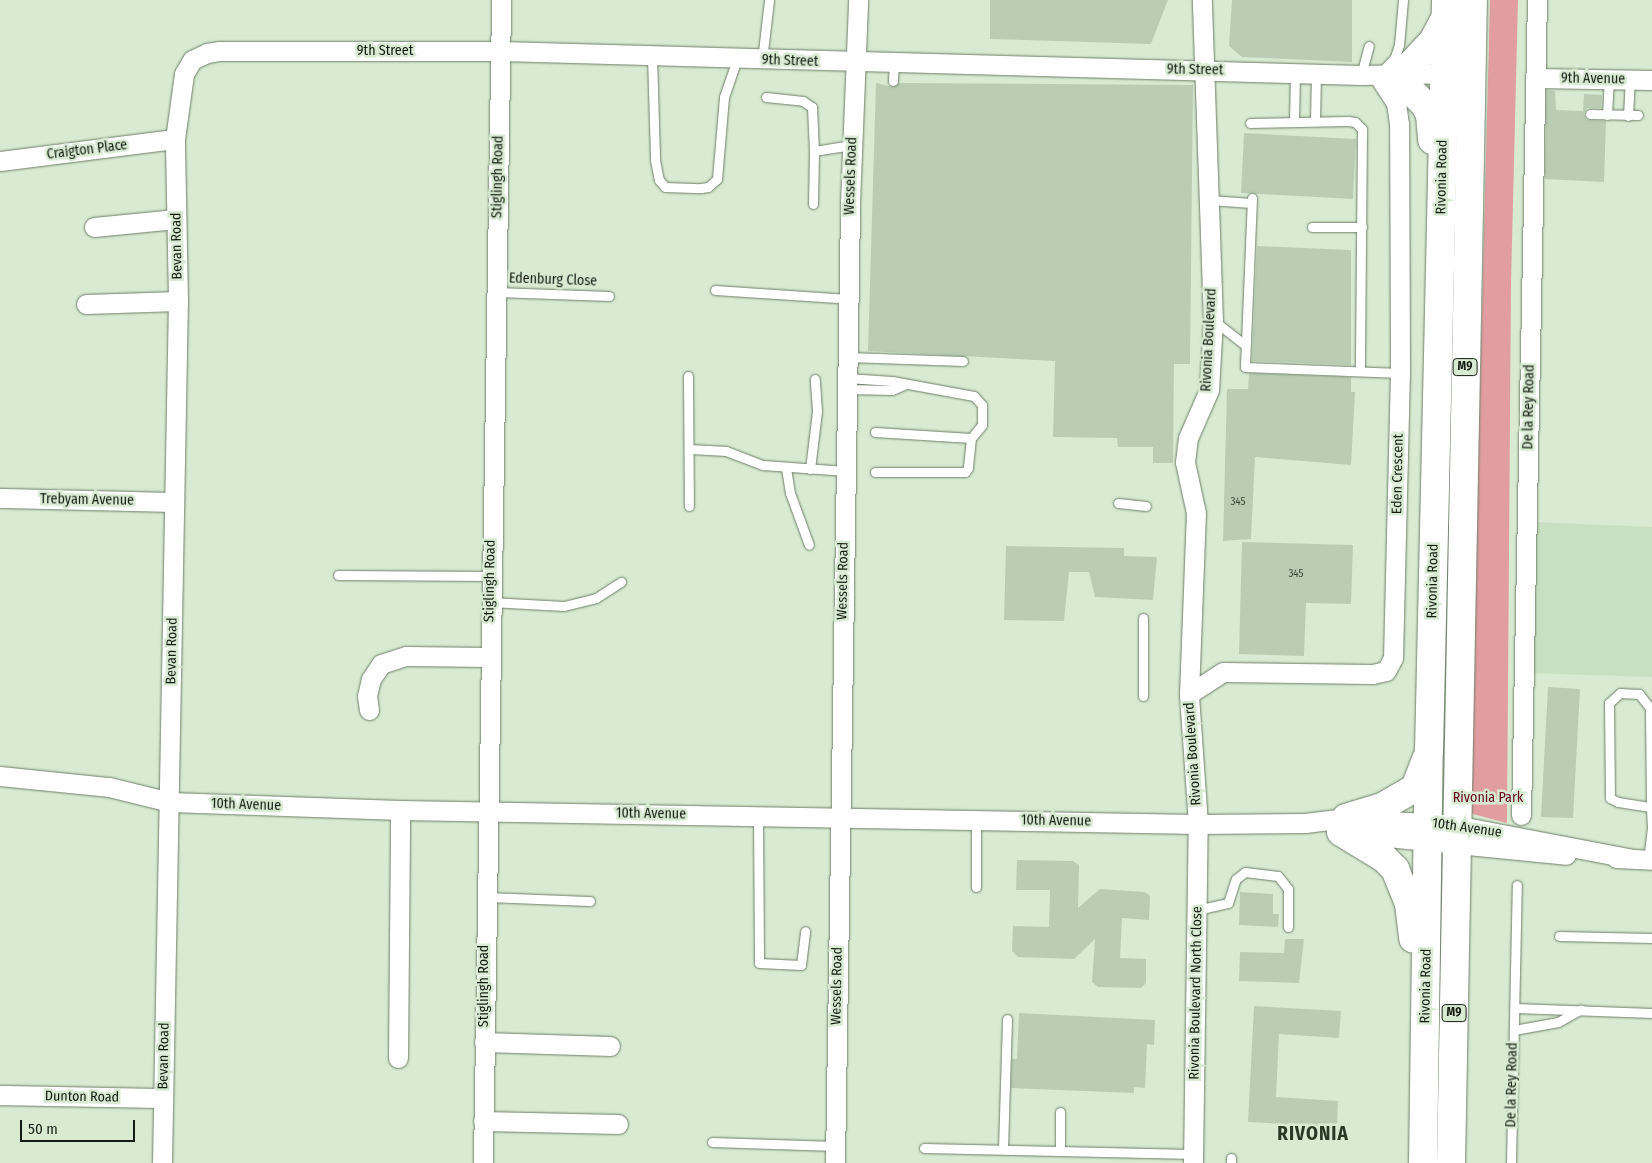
<!DOCTYPE html>
<style>
body{margin:0}
#map{position:relative;width:1652px;height:1163px;overflow:hidden;background:#d8ebd2;font-family:"Fira Sans Condensed",sans-serif}
div>[style]{position:absolute}
.built>*{inset:0;background:#c8e0c1}
.green>*{inset:0;background:#e29da0}
.building>*{inset:0;background:#bacdb4}
.roads{filter:drop-shadow(0 0 1px #6d7e68) drop-shadow(0 0 1px #6d7e68)}
.service>*{height:9px;margin:-4.5px;padding:0 4.5px;transform-origin:4.5px;border-radius:4.5px;background:#fff}
.minor>*{height:19px;margin:-9.5px;padding:0 9.5px;transform-origin:9.5px;border-radius:9.5px;background:#fff}
.primary>*{height:28px;margin:-14px;padding:0 14px;transform-origin:14px;border-radius:14px;background:#fff}
span{translate:-50% -50%;white-space:nowrap;text-align:center;line-height:1.15;-webkit-text-stroke:5px #d8ebd2;paint-order:stroke}
.number-label{font-size:11px;color:#3e483a}
.number-label span{-webkit-text-stroke-width:0}
.shield-label span{padding:1px 4px;background:#d8ebd2;border:1px solid;border-radius:4px;-webkit-text-stroke-width:0}
.shield-label{font-size:12px;color:#141b12;font-weight:700}
.street-label{font-size:14px;color:#141b12}
.park-label{font-size:14px;color:#65031d}
.district-label{font-size:19px;color:#293825;font-weight:700;letter-spacing:1px}
.scale{position:absolute;left:20px;top:1120px;width:115px;height:22px;box-sizing:border-box;border:2px solid #141b12;border-top:0;padding-left:6px;font-size:15px;line-height:18px;white-space:nowrap;color:#141b12;-webkit-text-stroke:4px #d8ebd2;paint-order:stroke}
</style>
<div id="map">
<div class="built">
<i style="clip-path:polygon(1532px 522px,1652px 527px,1652px 677px,1529px 673px)"></i>
</div>
<div class="green">
<i style="clip-path:polygon(1490px 0,1518px 0,1511px 283px,1507px 823px,1469px 813px)"></i>
</div>
<div class="building">
<i style="clip-path:polygon(990px 0,1168px 0,1151px 44px,990px 39px)"></i>
<i style="clip-path:polygon(1232px 0,1352px 0,1352px 62px,1242px 57px,1229px 46px)"></i>
<i style="clip-path:polygon(876px 83px,893px 87px,899px 83px,1193px 85px,1190px 364px,1174px 364px,1173px 463px,1153px 463px,1153px 447px,1118px 447px,1117px 438px,1053px 437px,1055px 361px,868px 351px)"></i>
<i style="clip-path:polygon(1546px 90px,1555px 91px,1556px 110px,1583px 111px,1584px 94px,1602px 95px,1601px 108px,1587px 108px,1584px 114px,1587px 120px,1606px 121px,1604px 182px,1545px 179px)"></i>
<i style="clip-path:polygon(1244px 133px,1356px 139px,1353px 199px,1241px 193px)"></i>
<i style="clip-path:polygon(1257px 246px,1351px 250px,1351px 365px,1252px 361px)"></i>
<i style="clip-path:polygon(1249px 373px,1351px 377px,1351px 392px,1355px 392px,1351px 465px,1255px 457px,1251px 539px,1223px 541px,1227px 389px,1248px 389px)"></i>
<i style="clip-path:polygon(1242px 542px,1353px 545px,1351px 604px,1306px 603px,1304px 656px,1239px 654px)"></i>
<i style="clip-path:polygon(1006px 546px,1124px 548px,1124px 556px,1157px 557px,1153px 600px,1095px 597px,1089px 572px,1069px 572px,1064px 621px,1004px 620px)"></i>
<i style="clip-path:polygon(1548px 687px,1580px 689px,1573px 818px,1541px 817px)"></i>
<i style="clip-path:polygon(1017px 860px,1073px 861px,1079px 865px,1078px 908px,1100px 889px,1145px 892px,1150px 896px,1149px 920px,1122px 918px,1120px 958px,1146px 959px,1146px 983px,1141px 988px,1098px 987px,1092px 982px,1095px 939px,1074px 959px,1018px 957px,1012px 951px,1013px 926px,1049px 927px,1050px 890px,1016px 890px)"></i>
<i style="clip-path:polygon(1240px 892px,1273px 894px,1273px 914px,1279px 914px,1278px 927px,1239px 925px)"></i>
<i style="clip-path:polygon(1285px 939px,1304px 939px,1299px 983px,1239px 981px,1240px 952px,1284px 953px)"></i>
<i style="clip-path:polygon(1254px 1006px,1341px 1011px,1339px 1038px,1279px 1034px,1276px 1097px,1338px 1101px,1337px 1127px,1248px 1122px)"></i>
<i style="clip-path:polygon(1019px 1013px,1155px 1020px,1154px 1045px,1147px 1044px,1145px 1088px,1134px 1087px,1134px 1093px,1011px 1088px,1012px 1059px,1017px 1059px)"></i>
</div>
<div class="roads">
<div class="service">
<i style="left:652px;top:56px;width:104px;rotate:88.3deg"></i>
<i style="left:655px;top:160px;width:20px;rotate:79deg"></i>
<i style="left:659px;top:180px;width:9px;rotate:49deg"></i>
<i style="left:665px;top:187px;width:36px;rotate:2deg"></i>
<i style="left:701px;top:188px;width:7px;rotate:-8deg"></i>
<i style="left:708px;top:187px;width:12px;rotate:-42deg"></i>
<i style="left:717px;top:179px;width:82px;rotate:-85.1deg"></i>
<i style="left:724px;top:97px;width:40px;rotate:-71.1deg"></i>
<i style="left:762px;top:60px;width:60px;rotate:-83.3deg"></i>
<i style="left:1384px;top:69px;width:16px;rotate:-47deg"></i>
<i style="left:1395px;top:57px;width:13px;rotate:-72deg"></i>
<i style="left:1399px;top:45px;width:45px;rotate:-84.9deg"></i>
<i style="left:1361px;top:75px;width:30px;rotate:-75deg"></i>
<i style="left:893px;top:81px;width:18px;rotate:-87deg"></i>
<i style="left:766px;top:97px;width:37px;rotate:6deg"></i>
<i style="left:803px;top:101px;width:11px;rotate:34deg"></i>
<i style="left:812px;top:107px;width:44px;rotate:87.4deg"></i>
<i style="left:814px;top:151px;width:38px;rotate:-9deg"></i>
<i style="left:1590px;top:114px;width:48px;rotate:1.2deg"></i>
<i style="left:1607px;top:115px;width:35px;rotate:-87deg"></i>
<i style="left:1628px;top:116px;width:36px;rotate:-87deg"></i>
<i style="left:1315px;top:121px;width:48px;rotate:-88.8deg"></i>
<i style="left:1294px;top:122px;width:49px;rotate:-88.8deg"></i>
<i style="left:1250px;top:123px;width:98px;rotate:-1.2deg"></i>
<i style="left:1348px;top:121px;width:7px;rotate:8deg"></i>
<i style="left:1355px;top:122px;width:10px;rotate:45deg"></i>
<i style="left:1362px;top:129px;width:242px;rotate:90.5deg"></i>
<i style="left:1252px;top:198px;width:169px;rotate:92.4deg"></i>
<i style="left:1245px;top:367px;width:155px;rotate:2.2deg"></i>
<i style="left:1210px;top:200px;width:41px;rotate:4.2deg"></i>
<i style="left:813px;top:204px;width:53px;rotate:-88.9deg"></i>
<i style="left:1312px;top:227px;width:50px"></i>
<i style="left:715px;top:290px;width:134px;rotate:3.8deg"></i>
<i style="left:496px;top:292px;width:113px;rotate:2deg"></i>
<i style="left:1213px;top:320px;width:39px;rotate:38deg"></i>
<i style="left:848px;top:357px;width:115px;rotate:2deg"></i>
<i style="left:688px;top:376px;width:130px;rotate:89.6deg"></i>
<i style="left:847px;top:378px;width:45px;rotate:3.8deg"></i>
<i style="left:892px;top:381px;width:83px;rotate:10.4deg"></i>
<i style="left:974px;top:396px;width:12px;rotate:48deg"></i>
<i style="left:982px;top:405px;width:20px;rotate:90deg"></i>
<i style="left:982px;top:425px;width:17px;rotate:130deg"></i>
<i style="left:971px;top:438px;width:30px;rotate:96deg"></i>
<i style="left:968px;top:468px;width:5px;rotate:127deg"></i>
<i style="left:965px;top:472px;width:90px;rotate:180deg"></i>
<i style="left:847px;top:389px;width:45px;rotate:1.3deg"></i>
<i style="left:892px;top:390px;width:13px;rotate:-23deg"></i>
<i style="left:875px;top:432px;width:96px;rotate:3.6deg"></i>
<i style="left:690px;top:449px;width:36px;rotate:3deg"></i>
<i style="left:726px;top:451px;width:40px;rotate:21deg"></i>
<i style="left:763px;top:465px;width:83px;rotate:4.1deg"></i>
<i style="left:786px;top:468px;width:25px;rotate:81deg"></i>
<i style="left:790px;top:493px;width:55px;rotate:69.9deg"></i>
<i style="left:810px;top:469px;width:58px;rotate:-83.1deg"></i>
<i style="left:817px;top:411px;width:32px;rotate:-94deg"></i>
<i style="left:1118px;top:503px;width:28px;rotate:6deg"></i>
<i style="left:338px;top:575px;width:153px;rotate:0.4deg"></i>
<i style="left:490px;top:602px;width:74px;rotate:3.1deg"></i>
<i style="left:564px;top:606px;width:33px;rotate:-14deg"></i>
<i style="left:596px;top:598px;width:30px;rotate:-33deg"></i>
<i style="left:1143px;top:696px;width:78px;rotate:-90deg"></i>
<i style="left:758px;top:816px;width:147px;rotate:89.6deg"></i>
<i style="left:759px;top:963px;width:42px;rotate:2.7deg"></i>
<i style="left:801px;top:965px;width:34px;rotate:-83deg"></i>
<i style="left:1648px;top:860px;width:32px;rotate:-83deg"></i>
<i style="left:1652px;top:828px;width:21px;rotate:-93deg"></i>
<i style="left:1651px;top:807px;width:99px;rotate:-90.6deg"></i>
<i style="left:1650px;top:708px;width:18px;rotate:-128deg"></i>
<i style="left:1639px;top:694px;width:19px;rotate:-177deg"></i>
<i style="left:1620px;top:693px;width:15px;rotate:138deg"></i>
<i style="left:1609px;top:703px;width:95px;rotate:89.4deg"></i>
<i style="left:1610px;top:798px;width:9px;rotate:27deg"></i>
<i style="left:1618px;top:802px;width:33px;rotate:9deg"></i>
<i style="left:1651px;top:807px;width:1px;rotate:45deg"></i>
<i style="left:976px;top:887px;width:67px;rotate:-90deg"></i>
<i style="left:485px;top:897px;width:105px;rotate:2.2deg"></i>
<i style="left:1197px;top:910px;width:32px;rotate:-13deg"></i>
<i style="left:1228px;top:903px;width:25px;rotate:-72deg"></i>
<i style="left:1236px;top:879px;width:11px;rotate:-38deg"></i>
<i style="left:1245px;top:872px;width:33px;rotate:7deg"></i>
<i style="left:1278px;top:876px;width:16px;rotate:52deg"></i>
<i style="left:1288px;top:889px;width:38px;rotate:90deg"></i>
<i style="left:1559px;top:936px;width:93px;rotate:1.2deg"></i>
<i style="left:1515px;top:1008px;width:137px;rotate:2.1deg"></i>
<i style="left:1514px;top:1030px;width:45px;rotate:-10.3deg"></i>
<i style="left:1558px;top:1022px;width:26px;rotate:-29deg"></i>
<i style="left:1060px;top:1112px;width:38px;rotate:90deg"></i>
<i style="left:712px;top:1142px;width:123px;rotate:1.9deg"></i>
<i style="left:924px;top:1148px;width:269px;rotate:1.3deg"></i>
<i style="left:1003px;top:1148px;width:129px;rotate:-88.2deg"></i>
<i style="left:1231px;top:1163px;width:5px;rotate:-90deg"></i>
<i style="left:1511px;top:1163px;width:278px;rotate:-88.8deg"></i>
</div>
<div class="minor">
<i style="left:1535px;top:78px;width:117px;rotate:1deg"></i>
<i style="left:0;top:161px;width:176px;rotate:-7.2deg"></i>
<i style="left:94px;top:227px;width:82px;rotate:-5.6deg"></i>
<i style="left:86px;top:304px;width:92px;rotate:-1.9deg"></i>
<i style="left:0;top:498px;width:174px;rotate:1.3deg"></i>
<i style="left:1189px;top:694px;width:40px;rotate:-32.9deg"></i>
<i style="left:1223px;top:672px;width:149px;rotate:0.8deg"></i>
<i style="left:1372px;top:674px;width:14px;rotate:-12deg"></i>
<i style="left:1386px;top:671px;width:15px;rotate:-62deg"></i>
<i style="left:1393px;top:658px;width:285px;rotate:-88.6deg"></i>
<i style="left:1400px;top:373px;width:249px;rotate:-90.2deg"></i>
<i style="left:1399px;top:124px;width:21px;rotate:-98deg"></i>
<i style="left:1396px;top:103px;width:33px;rotate:-123deg"></i>
<i style="left:369px;top:710px;width:14px;rotate:-98deg"></i>
<i style="left:367px;top:696px;width:17px;rotate:-77deg"></i>
<i style="left:371px;top:679px;width:18px;rotate:-56deg"></i>
<i style="left:381px;top:664px;width:26px;rotate:-18deg"></i>
<i style="left:406px;top:656px;width:83px;rotate:0.7deg"></i>
<i style="left:0;top:776px;width:110px;rotate:5.8deg"></i>
<i style="left:109px;top:787px;width:63px;rotate:13.8deg"></i>
<i style="left:170px;top:802px;width:230px;rotate:2deg"></i>
<i style="left:400px;top:810px;width:798px;rotate:1.01deg"></i>
<i style="left:1198px;top:824px;width:107px;rotate:-0.5deg"></i>
<i style="left:1305px;top:823px;width:41px;rotate:-7deg"></i>
<i style="left:1346px;top:818px;width:109px;rotate:3.7deg"></i>
<i style="left:1455px;top:825px;width:176px;rotate:10.8deg"></i>
<i style="left:1521px;top:815px;width:815px;rotate:-88.88deg"></i>
<i style="left:1347px;top:833px;width:220px;rotate:5.7deg"></i>
<i style="left:1616px;top:858px;width:36px;rotate:3deg"></i>
<i style="left:484px;top:1042px;width:126px;rotate:1.8deg"></i>
<i style="left:398px;top:1058px;width:248px;rotate:-89.5deg"></i>
<i style="left:0;top:1095px;width:163px;rotate:1.1deg"></i>
<i style="left:483px;top:1121px;width:135px;rotate:1.3deg"></i>
<i style="left:162px;top:1163px;width:862px;rotate:-88.94deg"></i>
<i style="left:178px;top:301px;width:162px;rotate:-91.1deg"></i>
<i style="left:175px;top:139px;width:66px;rotate:-82.1deg"></i>
<i style="left:184px;top:74px;width:16px;rotate:-60deg"></i>
<i style="left:192px;top:60px;width:17px;rotate:-25deg"></i>
<i style="left:207px;top:53px;width:13px;rotate:-9deg"></i>
<i style="left:220px;top:51px;width:280px"></i>
<i style="left:500px;top:51px;width:861px;rotate:1.6deg"></i>
<i style="left:1361px;top:75px;width:94px;rotate:-1.2deg"></i>
<i style="left:483px;top:1163px;width:1163px;rotate:-89.11deg"></i>
<i style="left:835px;top:1163px;width:960px;rotate:-89.1deg"></i>
<i style="left:850px;top:203px;width:203px;rotate:-87.7deg"></i>
<i style="left:1193px;top:1163px;width:339px;rotate:-89.2deg"></i>
<i style="left:1198px;top:824px;width:130px;rotate:-94deg"></i>
<i style="left:1189px;top:694px;width:181px;rotate:-87.8deg"></i>
<i style="left:1196px;top:513px;width:52px;rotate:-102.2deg"></i>
<i style="left:1185px;top:462px;width:24px;rotate:-83deg"></i>
<i style="left:1188px;top:438px;width:52px;rotate:-66.4deg"></i>
<i style="left:1209px;top:390px;width:70px;rotate:-86.7deg"></i>
<i style="left:1213px;top:320px;width:320px;rotate:-92deg"></i>
</div>
<div class="primary">
<i style="left:1395px;top:75px;width:42px;rotate:45deg"></i>
<i style="left:1425px;top:105px;width:11px;rotate:63deg"></i>
<i style="left:1430px;top:115px;width:25px;rotate:85deg"></i>
<i style="left:1401px;top:75px;width:47px;rotate:-46.7deg"></i>
<i style="left:1433px;top:41px;width:24px;rotate:-62deg"></i>
<i style="left:1346px;top:818px;width:38px;rotate:-17deg"></i>
<i style="left:1382px;top:807px;width:38px;rotate:-30deg"></i>
<i style="left:1415px;top:788px;width:30px;rotate:-69deg"></i>
<i style="left:1341px;top:832px;width:50px;rotate:31.2deg"></i>
<i style="left:1384px;top:858px;width:16px;rotate:45deg"></i>
<i style="left:1395px;top:869px;width:38px;rotate:68deg"></i>
<i style="left:1409px;top:904px;width:35px;rotate:83deg"></i>
<i style="left:1423px;top:1163px;width:412px;rotate:-89.2deg"></i>
<i style="left:1429px;top:751px;width:751px;rotate:-88.7deg"></i>
<i style="left:1451px;top:1163px;width:1163px;rotate:-88.92deg"></i>
</div>
</div>
<div class="number-label">
<span style="left:1238px;top:502px">345</span>
<span style="left:1296px;top:574px">345</span>
</div>
<div class="shield-label">
<span style="left:1465px;top:367px">M9</span>
<span style="left:1454px;top:1013px">M9</span>
</div>
<div class="street-label">
<span style="left:385px;top:51px">9th Street</span>
<span style="left:790px;top:61px;rotate:2deg">9th Street</span>
<span style="left:1195px;top:70px;rotate:1deg">9th Street</span>
<span style="left:1593px;top:79px;rotate:1deg">9th Avenue</span>
<span style="left:87px;top:150px;rotate:-7deg">Craigton Place</span>
<span style="left:851px;top:176px;rotate:-88deg">Wessels Road</span>
<span style="left:498px;top:177px;rotate:-89deg">Stiglingh Road</span>
<span style="left:1442px;top:177px;rotate:-89deg">Rivonia Road</span>
<span style="left:177px;top:246px;rotate:-91deg">Bevan Road</span>
<span style="left:553px;top:280px;rotate:2deg">Edenburg Close</span>
<span style="left:1209px;top:340px;rotate:-87deg">Rivonia Boulevard</span>
<span style="left:1529px;top:407px;rotate:-89deg">De la Rey Road</span>
<span style="left:1398px;top:474px;rotate:-89deg">Eden Crescent</span>
<span style="left:87px;top:500px;rotate:1deg">Trebyam Avenue</span>
<span style="left:490px;top:581px;rotate:-89deg">Stiglingh Road</span>
<span style="left:843px;top:581px;rotate:-89deg">Wessels Road</span>
<span style="left:1433px;top:581px;rotate:-89deg">Rivonia Road</span>
<span style="left:172px;top:651px;rotate:-89deg">Bevan Road</span>
<span style="left:1193px;top:754px;rotate:-94deg">Rivonia Boulevard</span>
<span style="left:246px;top:805px;rotate:2deg">10th Avenue</span>
<span style="left:651px;top:814px;rotate:1deg">10th Avenue</span>
<span style="left:1056px;top:821px;rotate:1deg">10th Avenue</span>
<span style="left:1467px;top:828px;rotate:8deg">10th Avenue</span>
<span style="left:484px;top:986px;rotate:-90deg">Stiglingh Road</span>
<span style="left:837px;top:986px;rotate:-89deg">Wessels Road</span>
<span style="left:1426px;top:986px;rotate:-89deg">Rivonia Road</span>
<span style="left:1196px;top:993px;rotate:-89deg">Rivonia Boulevard North Close</span>
<span style="left:164px;top:1056px;rotate:-89deg">Bevan Road</span>
<span style="left:1512px;top:1085px;rotate:-89deg">De la Rey Road</span>
<span style="left:82px;top:1097px;rotate:1deg">Dunton Road</span>
</div>
<div class="park-label">
<span style="left:1488px;top:798px">Rivonia Park</span>
</div>
<div class="district-label">
<span style="left:1313px;top:1134px">RIVONIA</span>
</div>
<div class="scale">50 m</div>
</div>
